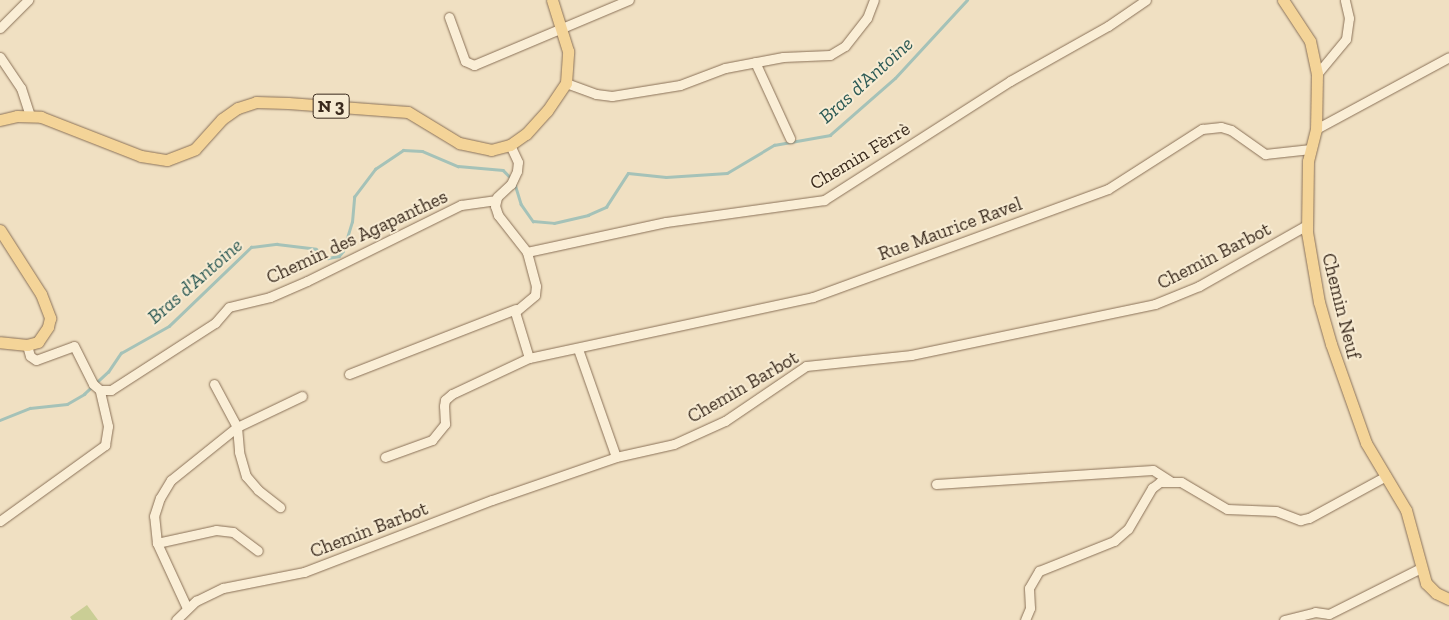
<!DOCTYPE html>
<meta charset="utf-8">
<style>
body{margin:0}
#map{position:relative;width:1449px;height:620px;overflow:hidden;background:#f0e0c2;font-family:"Zilla Slab",serif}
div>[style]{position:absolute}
.green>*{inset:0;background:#cace95}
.stream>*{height:2.5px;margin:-1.25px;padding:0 1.25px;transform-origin:1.25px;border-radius:1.25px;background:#a5c2b8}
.roads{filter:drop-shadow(0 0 1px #8a7158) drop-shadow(0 0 1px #8a7158)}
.minor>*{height:9px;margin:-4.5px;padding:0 4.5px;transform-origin:4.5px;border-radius:4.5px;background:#faeed6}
.major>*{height:11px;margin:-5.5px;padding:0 5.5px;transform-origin:5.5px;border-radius:5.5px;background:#f4d498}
span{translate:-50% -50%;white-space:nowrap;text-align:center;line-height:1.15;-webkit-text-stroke:4px #f7ebd2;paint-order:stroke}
.shield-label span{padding:1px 4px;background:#f7ebd2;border:1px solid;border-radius:4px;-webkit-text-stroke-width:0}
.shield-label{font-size:18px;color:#3a2a1d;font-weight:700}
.street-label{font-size:19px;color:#3a2a1d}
.water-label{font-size:20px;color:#2c5a55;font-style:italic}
</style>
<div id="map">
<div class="green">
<i style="clip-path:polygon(87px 605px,98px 620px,72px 620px,70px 617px)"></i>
</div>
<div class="stream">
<i style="left:515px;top:184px;width:21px;rotate:73deg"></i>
<i style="left:521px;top:204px;width:21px;rotate:55deg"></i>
<i style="left:533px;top:221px;width:21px;rotate:5deg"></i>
<i style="left:554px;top:223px;width:35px;rotate:-13deg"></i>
<i style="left:588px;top:215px;width:20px;rotate:-24deg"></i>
<i style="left:606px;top:207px;width:40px;rotate:-57.1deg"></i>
<i style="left:628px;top:173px;width:38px;rotate:6deg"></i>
<i style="left:666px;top:177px;width:61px;rotate:-3.8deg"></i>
<i style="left:727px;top:173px;width:55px;rotate:-30.8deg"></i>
<i style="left:774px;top:145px;width:57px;rotate:-10.1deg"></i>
<i style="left:830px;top:135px;width:86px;rotate:-41.2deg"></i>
<i style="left:895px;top:78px;width:106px;rotate:-47.3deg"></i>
<i style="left:0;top:420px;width:32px;rotate:-22deg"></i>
<i style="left:30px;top:408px;width:37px;rotate:-6deg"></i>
<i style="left:67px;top:404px;width:20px;rotate:-30deg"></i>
<i style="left:84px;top:394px;width:33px;rotate:-43deg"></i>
<i style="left:108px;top:372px;width:23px;rotate:-56deg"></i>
<i style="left:121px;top:353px;width:55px;rotate:-29.4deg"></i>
<i style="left:169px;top:326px;width:114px;rotate:-43.9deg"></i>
<i style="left:251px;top:247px;width:26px;rotate:-7deg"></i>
<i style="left:277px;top:244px;width:39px;rotate:7deg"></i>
<i style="left:316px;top:249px;width:15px;rotate:37deg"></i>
<i style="left:328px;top:258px;width:11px;rotate:-10deg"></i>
<i style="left:339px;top:256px;width:6px;rotate:-51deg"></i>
<i style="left:343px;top:251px;width:30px;rotate:-73deg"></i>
<i style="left:352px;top:222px;width:25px;rotate:-85deg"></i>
<i style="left:354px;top:197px;width:35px;rotate:-53deg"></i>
<i style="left:375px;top:169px;width:34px;rotate:-34deg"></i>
<i style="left:403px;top:150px;width:19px;rotate:3deg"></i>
<i style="left:422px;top:151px;width:39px;rotate:23deg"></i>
<i style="left:458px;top:166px;width:45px;rotate:5.1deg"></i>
<i style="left:503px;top:170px;width:11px;rotate:45deg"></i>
</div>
<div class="roads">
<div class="minor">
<i style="left:449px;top:17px;width:47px;rotate:70deg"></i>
<i style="left:465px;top:61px;width:10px;rotate:24deg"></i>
<i style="left:474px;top:65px;width:168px;rotate:-22.8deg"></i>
<i style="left:0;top:28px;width:40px;rotate:-45deg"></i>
<i style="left:0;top:57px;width:37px;rotate:56deg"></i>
<i style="left:21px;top:88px;width:29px;rotate:72deg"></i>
<i style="left:755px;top:62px;width:84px;rotate:65.3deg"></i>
<i style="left:1317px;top:74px;width:45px;rotate:-50.4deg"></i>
<i style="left:1346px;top:39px;width:21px;rotate:-82deg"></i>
<i style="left:1349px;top:18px;width:18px;rotate:-103deg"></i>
<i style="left:566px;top:83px;width:32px;rotate:20deg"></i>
<i style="left:596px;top:94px;width:16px;rotate:7deg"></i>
<i style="left:612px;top:96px;width:69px;rotate:-9.2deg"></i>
<i style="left:680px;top:85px;width:48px;rotate:-20.7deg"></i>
<i style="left:725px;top:68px;width:59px;rotate:-10.7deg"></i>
<i style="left:783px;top:57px;width:47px;rotate:-2.4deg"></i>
<i style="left:830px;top:55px;width:17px;rotate:-31deg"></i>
<i style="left:845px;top:46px;width:36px;rotate:-52deg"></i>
<i style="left:867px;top:18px;width:19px;rotate:-69deg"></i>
<i style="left:1316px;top:129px;width:151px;rotate:-28.4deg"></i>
<i style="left:527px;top:252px;width:142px;rotate:-12.2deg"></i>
<i style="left:666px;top:222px;width:160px;rotate:-7.9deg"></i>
<i style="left:824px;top:200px;width:221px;rotate:-32.6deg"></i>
<i style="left:1010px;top:81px;width:112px;rotate:-29.3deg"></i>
<i style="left:1108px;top:26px;width:46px;rotate:-34.4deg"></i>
<i style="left:27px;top:345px;width:11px;rotate:75deg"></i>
<i style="left:30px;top:356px;width:7px;rotate:34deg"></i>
<i style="left:36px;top:360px;width:40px;rotate:-20.2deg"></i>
<i style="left:74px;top:346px;width:42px;rotate:63.4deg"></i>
<i style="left:93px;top:384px;width:9px;rotate:41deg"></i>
<i style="left:100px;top:390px;width:11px"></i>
<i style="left:111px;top:390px;width:124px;rotate:-32.8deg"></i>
<i style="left:215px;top:323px;width:21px;rotate:-49deg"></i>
<i style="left:229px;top:307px;width:42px;rotate:-13.7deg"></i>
<i style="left:270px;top:297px;width:40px;rotate:-23.4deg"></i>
<i style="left:307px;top:281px;width:172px;rotate:-26.3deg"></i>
<i style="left:461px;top:205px;width:34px;rotate:-8deg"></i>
<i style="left:578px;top:349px;width:114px;rotate:70.6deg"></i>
<i style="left:529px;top:358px;width:290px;rotate:-12.1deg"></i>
<i style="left:813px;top:297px;width:314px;rotate:-20.1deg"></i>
<i style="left:1108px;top:189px;width:112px;rotate:-32.6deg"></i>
<i style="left:1202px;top:129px;width:19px;rotate:-6deg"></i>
<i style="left:1221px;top:127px;width:10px;rotate:17deg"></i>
<i style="left:1231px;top:130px;width:42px;rotate:35.2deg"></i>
<i style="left:1265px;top:154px;width:46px;rotate:-6.2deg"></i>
<i style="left:349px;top:374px;width:179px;rotate:-21.3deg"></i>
<i style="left:214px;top:384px;width:49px;rotate:61.9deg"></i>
<i style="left:237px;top:427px;width:25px;rotate:85deg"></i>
<i style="left:239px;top:452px;width:25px;rotate:74deg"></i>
<i style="left:246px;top:476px;width:18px;rotate:49deg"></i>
<i style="left:258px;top:490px;width:28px;rotate:38deg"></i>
<i style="left:385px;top:457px;width:50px;rotate:-19.9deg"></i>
<i style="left:432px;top:440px;width:21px;rotate:-51deg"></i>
<i style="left:445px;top:424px;width:18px;rotate:-93deg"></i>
<i style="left:444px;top:406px;width:6px;rotate:-81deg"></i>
<i style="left:445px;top:400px;width:9px;rotate:-41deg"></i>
<i style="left:452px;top:394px;width:85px;rotate:-25.1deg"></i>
<i style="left:529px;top:358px;width:48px;rotate:-106.9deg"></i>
<i style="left:515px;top:312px;width:26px;rotate:-40deg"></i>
<i style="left:535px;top:295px;width:9px;rotate:-84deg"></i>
<i style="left:536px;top:286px;width:35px;rotate:-105deg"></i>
<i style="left:527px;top:252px;width:47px;rotate:-128.1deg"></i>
<i style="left:498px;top:215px;width:9px;rotate:-108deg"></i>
<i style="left:495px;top:206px;width:9px;rotate:-77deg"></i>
<i style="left:497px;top:197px;width:19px;rotate:-43deg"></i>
<i style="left:511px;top:184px;width:14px;rotate:-65deg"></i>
<i style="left:517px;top:171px;width:9px;rotate:-84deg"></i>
<i style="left:518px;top:162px;width:19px;rotate:-115deg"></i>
<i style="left:936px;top:484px;width:217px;rotate:-3.7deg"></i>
<i style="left:1153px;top:470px;width:20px;rotate:33deg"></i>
<i style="left:0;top:521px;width:130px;rotate:-35.9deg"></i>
<i style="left:105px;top:445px;width:19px;rotate:-81deg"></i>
<i style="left:108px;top:426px;width:37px;rotate:-103deg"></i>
<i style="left:157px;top:543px;width:60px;rotate:-12.4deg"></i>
<i style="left:216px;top:530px;width:17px;rotate:7deg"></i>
<i style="left:233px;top:532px;width:31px;rotate:37deg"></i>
<i style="left:187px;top:608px;width:72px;rotate:-114.8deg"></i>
<i style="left:157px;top:543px;width:27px;rotate:-96deg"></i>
<i style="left:154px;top:516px;width:19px;rotate:-72deg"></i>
<i style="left:160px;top:498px;width:21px;rotate:-59deg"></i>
<i style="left:171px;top:480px;width:85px;rotate:-38.8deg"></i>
<i style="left:237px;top:427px;width:72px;rotate:-25.5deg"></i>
<i style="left:176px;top:620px;width:28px;rotate:-44deg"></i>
<i style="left:196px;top:601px;width:30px;rotate:-26deg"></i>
<i style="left:223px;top:588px;width:83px;rotate:-11.2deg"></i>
<i style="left:304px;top:572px;width:201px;rotate:-21deg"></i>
<i style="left:492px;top:500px;width:131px;rotate:-19.1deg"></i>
<i style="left:616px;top:457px;width:59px;rotate:-12.6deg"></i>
<i style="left:674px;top:444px;width:56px;rotate:-24.3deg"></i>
<i style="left:725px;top:421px;width:98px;rotate:-34.2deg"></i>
<i style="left:806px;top:366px;width:106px;rotate:-6deg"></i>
<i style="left:911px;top:355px;width:249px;rotate:-11.8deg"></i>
<i style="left:1155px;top:304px;width:48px;rotate:-22.2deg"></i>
<i style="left:1199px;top:286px;width:124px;rotate:-29.5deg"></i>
<i style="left:1025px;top:620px;width:13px;rotate:-67deg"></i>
<i style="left:1030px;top:608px;width:20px;rotate:-93deg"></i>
<i style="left:1029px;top:588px;width:20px;rotate:-60deg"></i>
<i style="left:1039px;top:571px;width:81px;rotate:-21.8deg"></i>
<i style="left:1114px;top:541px;width:18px;rotate:-41deg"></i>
<i style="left:1128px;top:529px;width:48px;rotate:-59.7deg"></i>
<i style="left:1152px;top:488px;width:10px;rotate:-37deg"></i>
<i style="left:1160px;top:482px;width:21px"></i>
<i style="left:1181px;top:482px;width:53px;rotate:30.4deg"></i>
<i style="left:1227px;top:509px;width:49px;rotate:2.3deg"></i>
<i style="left:1276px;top:511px;width:26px;rotate:21deg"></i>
<i style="left:1300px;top:520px;width:9px;rotate:-13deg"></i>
<i style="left:1309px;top:518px;width:88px;rotate:-28.6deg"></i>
<i style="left:1284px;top:620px;width:32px;rotate:-14deg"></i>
<i style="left:1315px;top:612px;width:14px;rotate:8deg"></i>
<i style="left:1329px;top:614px;width:103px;rotate:-26.6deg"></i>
</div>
<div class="major">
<i style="left:1283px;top:0;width:49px;rotate:56.6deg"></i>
<i style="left:1310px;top:41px;width:34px;rotate:78deg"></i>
<i style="left:1317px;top:74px;width:55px;rotate:91deg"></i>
<i style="left:1316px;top:129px;width:33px;rotate:104deg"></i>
<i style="left:1308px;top:161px;width:71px;rotate:90.8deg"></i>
<i style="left:1307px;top:232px;width:71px;rotate:80.3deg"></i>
<i style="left:1319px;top:302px;width:44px;rotate:74.1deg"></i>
<i style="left:1331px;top:344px;width:105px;rotate:70.5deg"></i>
<i style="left:1366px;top:443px;width:78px;rotate:59.2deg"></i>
<i style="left:1406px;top:510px;width:76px;rotate:74.7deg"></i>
<i style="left:1426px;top:583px;width:14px;rotate:45deg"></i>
<i style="left:1436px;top:593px;width:14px;rotate:25deg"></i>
<i style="left:0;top:120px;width:17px;rotate:-13deg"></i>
<i style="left:17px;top:116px;width:24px;rotate:2deg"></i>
<i style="left:41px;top:117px;width:107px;rotate:21.3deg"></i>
<i style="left:141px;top:156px;width:26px;rotate:9deg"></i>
<i style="left:167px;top:160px;width:30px;rotate:-21deg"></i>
<i style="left:195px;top:149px;width:40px;rotate:-48deg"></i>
<i style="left:222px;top:119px;width:19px;rotate:-35deg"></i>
<i style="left:238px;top:108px;width:19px;rotate:-18deg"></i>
<i style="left:256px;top:102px;width:32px;rotate:2deg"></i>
<i style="left:288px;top:103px;width:120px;rotate:4.3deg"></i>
<i style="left:408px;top:112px;width:60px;rotate:31.3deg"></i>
<i style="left:459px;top:143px;width:33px;rotate:12deg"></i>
<i style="left:491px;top:150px;width:20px;rotate:-15deg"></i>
<i style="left:510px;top:145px;width:19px;rotate:-35deg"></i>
<i style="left:526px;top:134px;width:31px;rotate:-48deg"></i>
<i style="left:547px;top:111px;width:34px;rotate:-56deg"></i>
<i style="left:566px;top:83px;width:32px;rotate:-86deg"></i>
<i style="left:568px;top:51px;width:53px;rotate:-107.4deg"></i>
<i style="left:0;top:230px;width:76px;rotate:57.4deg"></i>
<i style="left:41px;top:294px;width:26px;rotate:69deg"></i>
<i style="left:50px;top:318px;width:9px;rotate:103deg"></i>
<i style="left:48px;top:327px;width:18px;rotate:124deg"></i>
<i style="left:38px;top:342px;width:11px;rotate:165deg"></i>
<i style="left:27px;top:345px;width:27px;rotate:-174deg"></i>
</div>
</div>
<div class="shield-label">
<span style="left:331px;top:106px">N 3</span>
</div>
<div class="street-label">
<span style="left:860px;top:156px;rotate:-31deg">Chemin Fèrrè</span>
<span style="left:950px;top:229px;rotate:-20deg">Rue Maurice Ravel</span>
<span style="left:357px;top:237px;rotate:-25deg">Chemin des Agapanthes</span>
<span style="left:1214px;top:256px;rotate:-27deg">Chemin Barbot</span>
<span style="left:1341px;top:306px;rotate:76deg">Chemin Neuf</span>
<span style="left:743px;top:387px;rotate:-30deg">Chemin Barbot</span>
<span style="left:369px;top:530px;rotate:-21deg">Chemin Barbot</span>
</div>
<div class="water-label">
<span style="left:866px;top:80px;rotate:-42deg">Bras d'Antoine</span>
<span style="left:195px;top:281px;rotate:-41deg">Bras d'Antoine</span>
</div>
</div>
